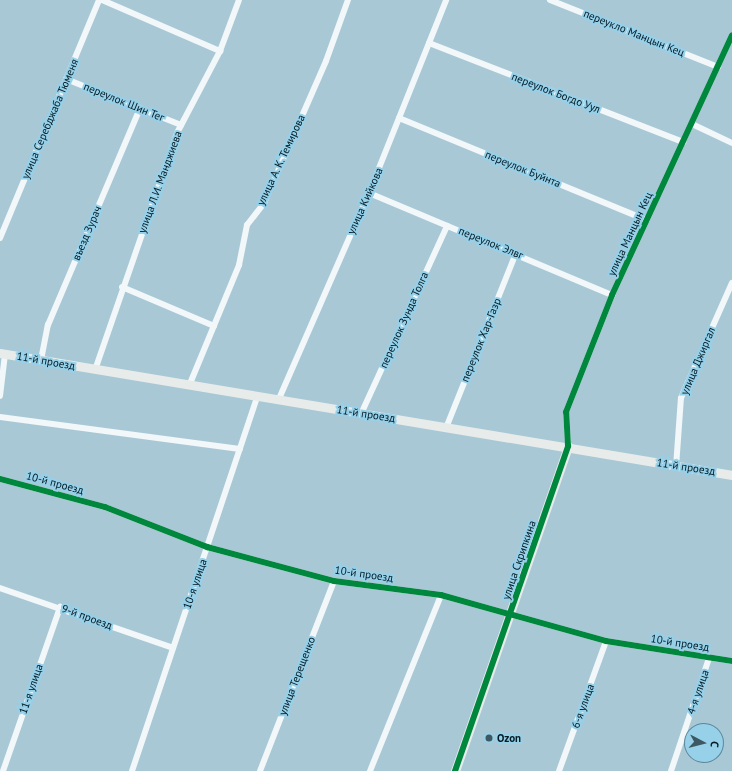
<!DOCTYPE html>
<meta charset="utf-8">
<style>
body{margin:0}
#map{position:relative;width:732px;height:771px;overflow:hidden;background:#a9c8d6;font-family:"PT Sans",sans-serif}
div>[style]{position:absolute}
.street>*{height:6px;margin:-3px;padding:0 3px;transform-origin:3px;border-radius:3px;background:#f2f7f9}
.secondary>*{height:9px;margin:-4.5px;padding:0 4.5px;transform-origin:4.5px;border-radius:4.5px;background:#e7eceb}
.cycleway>*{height:6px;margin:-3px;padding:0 3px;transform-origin:3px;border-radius:3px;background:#00873e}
.dots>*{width:11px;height:11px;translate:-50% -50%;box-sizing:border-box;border:2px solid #96d0e9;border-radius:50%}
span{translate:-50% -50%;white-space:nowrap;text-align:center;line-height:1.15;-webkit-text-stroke:4px #96d0e9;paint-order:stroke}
.street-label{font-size:11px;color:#041b24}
.poi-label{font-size:11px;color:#041b24;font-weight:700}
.left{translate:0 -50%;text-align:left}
.north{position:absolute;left:684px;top:723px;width:40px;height:40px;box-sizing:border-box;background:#96d0e9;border:1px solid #5c889a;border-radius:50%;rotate:97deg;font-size:11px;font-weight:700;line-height:16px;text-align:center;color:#041b24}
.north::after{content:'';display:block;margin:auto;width:14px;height:18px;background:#3e5862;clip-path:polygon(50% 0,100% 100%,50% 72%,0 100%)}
</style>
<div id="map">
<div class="street">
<i style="left:102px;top:0;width:129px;rotate:23.4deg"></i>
<i style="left:550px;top:0;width:181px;rotate:21.7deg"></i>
<i style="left:429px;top:43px;width:273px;rotate:21.3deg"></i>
<i style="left:66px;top:79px;width:124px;rotate:21.8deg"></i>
<i style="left:399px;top:118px;width:268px;rotate:22.4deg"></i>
<i style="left:692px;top:124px;width:44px;rotate:25.4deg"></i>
<i style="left:369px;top:193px;width:264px;rotate:22.8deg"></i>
<i style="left:0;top:238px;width:258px;rotate:-67.4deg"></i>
<i style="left:122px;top:287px;width:100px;rotate:23deg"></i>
<i style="left:41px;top:360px;width:36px;rotate:-79deg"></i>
<i style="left:48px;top:325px;width:236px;rotate:-67deg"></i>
<i style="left:95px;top:370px;width:251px;rotate:-70.9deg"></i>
<i style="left:177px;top:133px;width:93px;rotate:-62.3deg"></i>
<i style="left:220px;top:51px;width:54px;rotate:-69.6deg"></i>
<i style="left:189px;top:386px;width:131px;rotate:-67.5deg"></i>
<i style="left:239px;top:265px;width:41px;rotate:-78.7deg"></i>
<i style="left:247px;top:225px;width:28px;rotate:-52deg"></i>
<i style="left:264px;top:203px;width:155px;rotate:-66.4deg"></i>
<i style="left:326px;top:61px;width:65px;rotate:-70.2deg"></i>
<i style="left:0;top:396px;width:42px;rotate:-83.2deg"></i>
<i style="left:278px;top:401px;width:227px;rotate:-66.4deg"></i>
<i style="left:369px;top:193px;width:208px;rotate:-68.2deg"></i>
<i style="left:361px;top:414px;width:207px;rotate:-65.4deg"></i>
<i style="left:0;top:417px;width:242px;rotate:7.6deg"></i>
<i style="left:446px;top:428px;width:188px;rotate:-68.2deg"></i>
<i style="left:568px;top:446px;width:34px;rotate:-93deg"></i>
<i style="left:566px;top:412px;width:126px;rotate:-68.5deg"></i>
<i style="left:612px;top:295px;width:286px;rotate:-65.2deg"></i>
<i style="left:676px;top:467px;width:69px;rotate:-85.9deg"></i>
<i style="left:681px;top:398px;width:126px;rotate:-66.1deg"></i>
<i style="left:0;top:479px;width:109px;rotate:14.9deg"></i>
<i style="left:105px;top:507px;width:110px;rotate:21.4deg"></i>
<i style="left:207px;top:547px;width:131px;rotate:15deg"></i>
<i style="left:334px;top:581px;width:108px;rotate:7.5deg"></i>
<i style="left:441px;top:595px;width:171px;rotate:15.6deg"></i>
<i style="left:606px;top:641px;width:128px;rotate:9deg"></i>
<i style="left:0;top:588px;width:183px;rotate:19.1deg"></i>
<i style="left:3px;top:771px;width:174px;rotate:-70.8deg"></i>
<i style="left:132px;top:771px;width:394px;rotate:-71.5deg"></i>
<i style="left:260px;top:771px;width:204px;rotate:-68.7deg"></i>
<i style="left:370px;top:771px;width:190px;rotate:-68deg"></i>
<i style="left:559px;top:771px;width:138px;rotate:-70.1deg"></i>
<i style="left:671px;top:771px;width:119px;rotate:-71.4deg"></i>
</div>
<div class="secondary">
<i style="left:0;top:353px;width:742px;rotate:9.46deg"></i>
<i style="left:455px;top:771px;width:344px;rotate:-70.8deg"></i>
</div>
<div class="cycleway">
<i style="left:0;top:479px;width:109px;rotate:14.9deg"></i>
<i style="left:105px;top:507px;width:110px;rotate:21.4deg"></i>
<i style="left:207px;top:547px;width:131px;rotate:15deg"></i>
<i style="left:334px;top:581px;width:108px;rotate:7.5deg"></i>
<i style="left:441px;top:595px;width:171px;rotate:15.6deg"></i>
<i style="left:606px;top:641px;width:128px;rotate:9deg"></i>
<i style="left:455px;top:771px;width:344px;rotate:-70.8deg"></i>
<i style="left:568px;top:446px;width:34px;rotate:-93deg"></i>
<i style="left:566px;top:412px;width:126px;rotate:-68.5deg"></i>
<i style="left:612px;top:295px;width:286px;rotate:-65.2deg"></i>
</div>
<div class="dots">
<i style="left:489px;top:738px;background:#3e5862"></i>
</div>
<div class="street-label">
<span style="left:634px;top:33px;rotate:22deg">переукло Манцын Кец</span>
<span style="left:556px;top:93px;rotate:21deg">переулок Богдо Уул</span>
<span style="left:124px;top:102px;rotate:22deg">переулок Шин Тег</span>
<span style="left:50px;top:119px;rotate:-67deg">улица Серебджаба Тюменя</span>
<span style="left:281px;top:160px;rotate:-65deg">улица А. К. Темирова</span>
<span style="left:523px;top:169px;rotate:22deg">переулок Буйнта</span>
<span style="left:160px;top:182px;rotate:-70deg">улица Л.И. Манджиева</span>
<span style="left:365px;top:201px;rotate:-66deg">улица Кийкова</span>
<span style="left:87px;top:233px;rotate:-67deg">въезд Зурач</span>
<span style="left:630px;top:234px;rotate:-65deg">улица Манцын Кец</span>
<span style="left:491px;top:243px;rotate:22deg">переулок Элвг</span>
<span style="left:404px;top:320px;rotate:-66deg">переулок Зунда Толга</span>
<span style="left:481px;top:340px;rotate:-68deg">переулок Хар-Газр</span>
<span style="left:46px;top:361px;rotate:10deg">11-й проезд</span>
<span style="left:698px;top:361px;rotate:-67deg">улица Джиргал</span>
<span style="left:366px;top:414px;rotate:9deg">11-й проезд</span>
<span style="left:686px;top:467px;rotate:9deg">11-й проезд</span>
<span style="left:55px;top:483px;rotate:15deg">10-й проезд</span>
<span style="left:519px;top:560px;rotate:-71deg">улица Скрипкина</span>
<span style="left:364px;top:574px;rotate:8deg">10-й проезд</span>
<span style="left:195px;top:584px;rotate:-71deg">10-я улица</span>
<span style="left:87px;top:617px;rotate:20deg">9-й проезд</span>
<span style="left:680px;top:643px;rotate:9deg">10-й проезд</span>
<span style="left:297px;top:676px;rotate:-69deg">улица Терещенко</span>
<span style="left:31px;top:689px;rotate:-71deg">11-я улица</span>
<span style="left:698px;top:692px;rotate:-71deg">4-я улица</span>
<span style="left:583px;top:706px;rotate:-70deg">6-я улица</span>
</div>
<div class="poi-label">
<span class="left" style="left:497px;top:738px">Ozon</span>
</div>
<div class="north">С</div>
</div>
